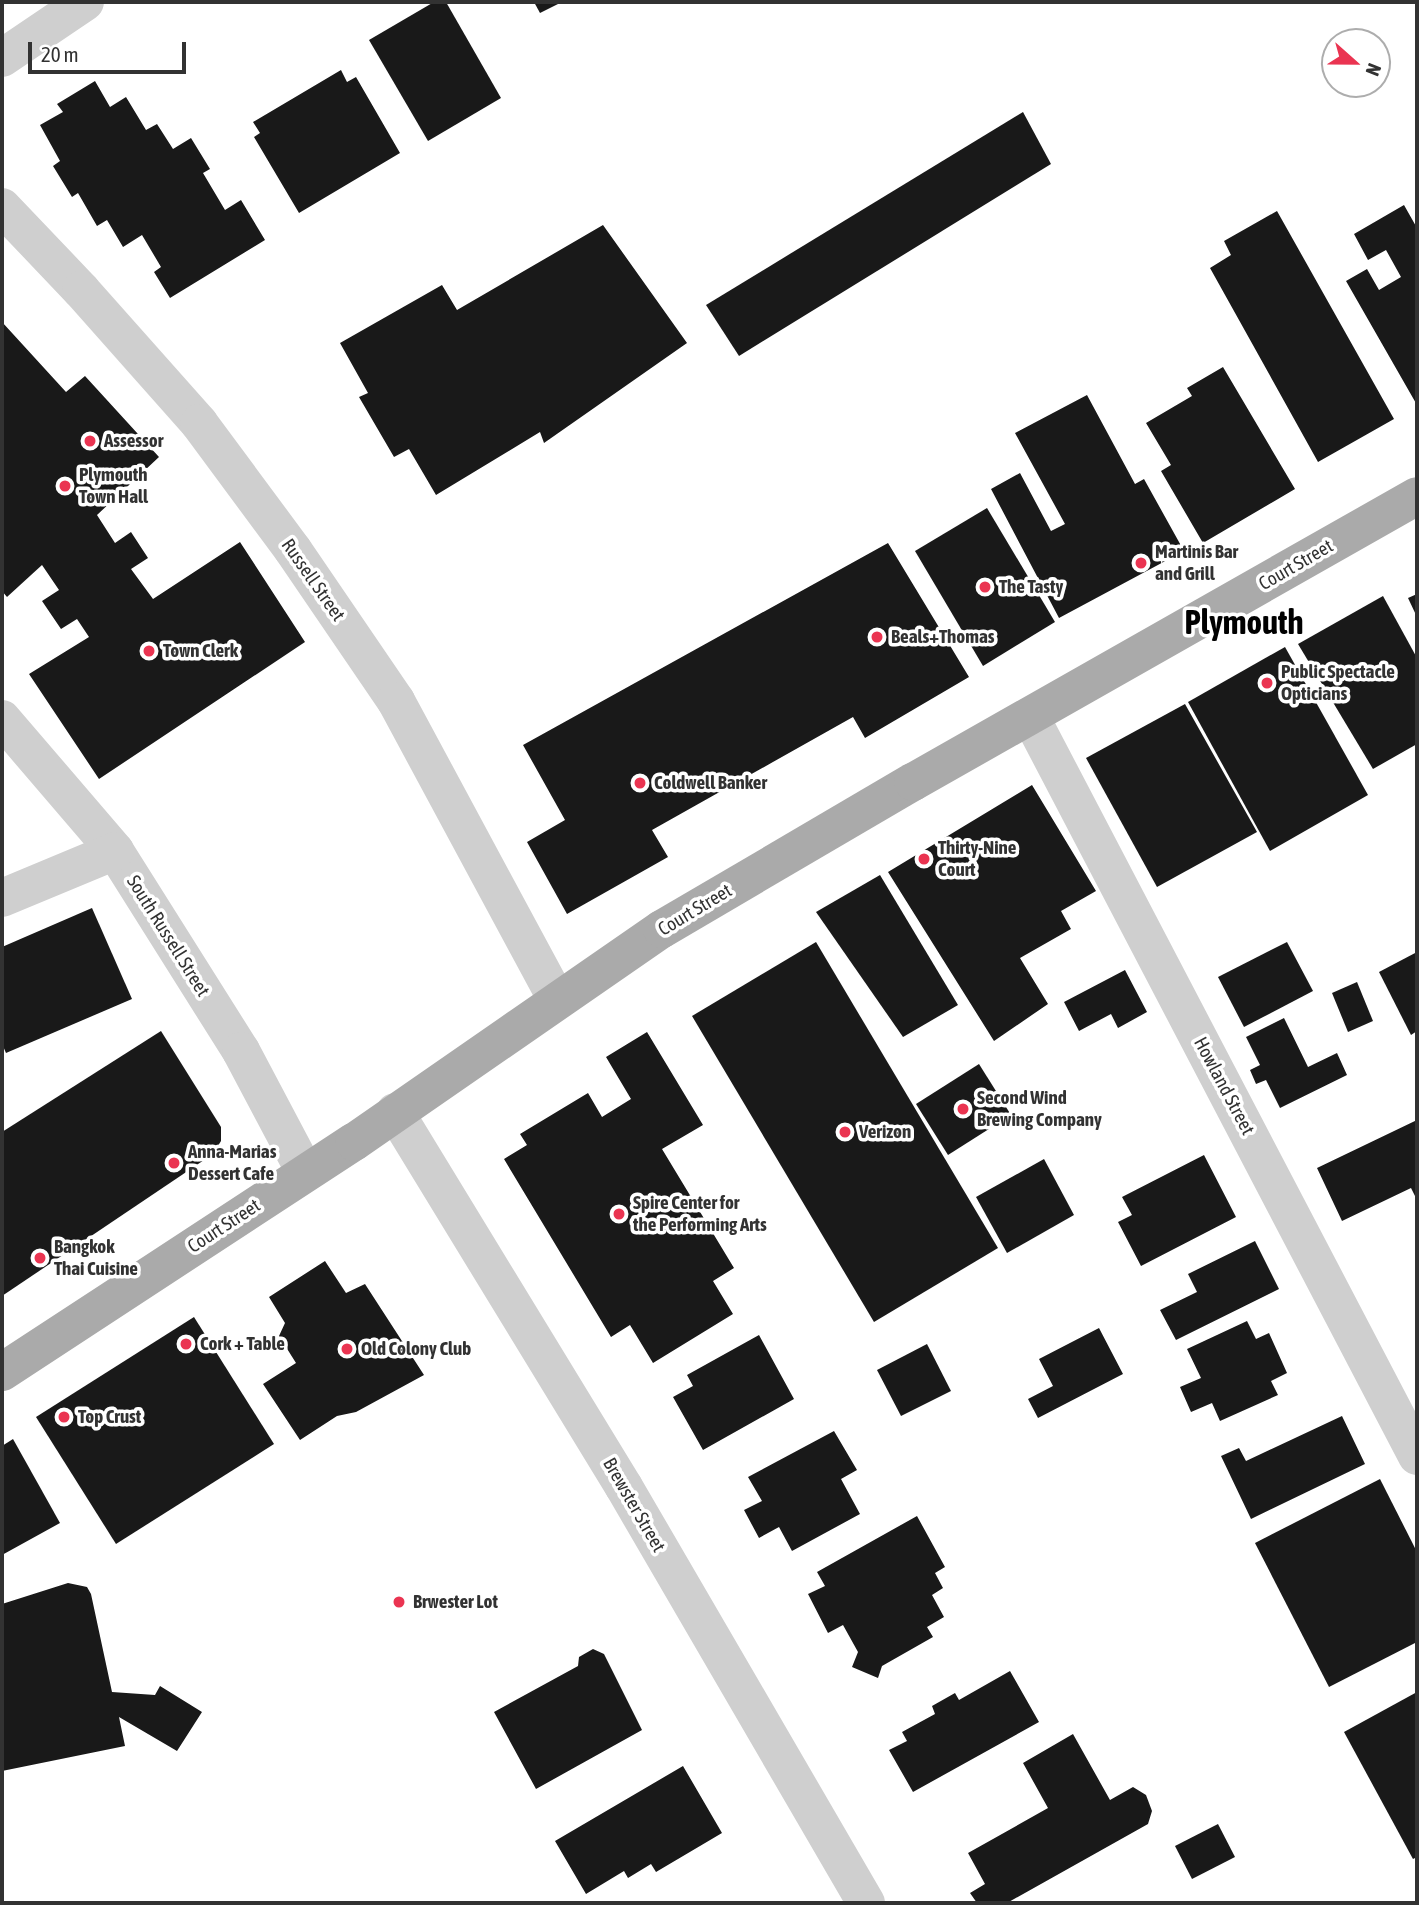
<!DOCTYPE html>
<style>
body{margin:0}
#map{position:relative;width:1419px;height:1905px;overflow:hidden;background:#fff;font-family:"Asap Condensed",sans-serif}
div>[style]{position:absolute}
.building>*{inset:0;background:#191919}
.street>*{height:38px;margin:-19px;padding:0 19px;transform-origin:19px;border-radius:19px;background:#cfcfcf}
.primary>*{height:38px;margin:-19px;padding:0 19px;transform-origin:19px;border-radius:19px;background:#aaa}
.dots>*{width:19px;height:19px;translate:-50% -50%;box-sizing:border-box;border:4px solid #fff;border-radius:50%}
span{translate:-50% -50%;white-space:nowrap;text-align:center;line-height:1.15;-webkit-text-stroke:7px #fff;paint-order:stroke}
.poi-label{font-size:19px;color:#323232;font-weight:700}
.left{translate:0 -50%;text-align:left}
.street-label{font-size:19px;color:#323232}
.town-label{font-size:33px;color:#000;font-weight:700}
.frame{position:absolute;inset:0;border:4px solid #323232;pointer-events:none}
.north{position:absolute;left:1321px;top:28px;width:70px;height:70px;box-sizing:border-box;background:#fff;border:2px solid #adadad;border-radius:50%;rotate:111deg;font-size:19px;font-weight:700;line-height:28px;text-align:center;color:#323232}
.north::after{content:'';display:block;margin:auto;width:24px;height:32px;background:#ea3451;clip-path:polygon(50% 0,100% 100%,50% 72%,0 100%)}
.scale{position:absolute;left:28px;top:42px;width:158px;height:32px;box-sizing:border-box;border:4px solid #323232;border-top:0;padding-left:9px;font-size:21px;line-height:24px;white-space:nowrap;color:#323232;-webkit-text-stroke:5px #fff;paint-order:stroke}
</style>
<div id="map">
<div class="building">
<i style="clip-path:polygon(434px 2px,446px 2px,501px 98px,428px 141px,369px 40px)"></i>
<i style="clip-path:polygon(534px 2px,562px 2px,540px 13px)"></i>
<i style="clip-path:polygon(341px 70px,347px 82px,356px 77px,400px 153px,299px 213px,254px 137px,260px 133px,253px 122px)"></i>
<i style="clip-path:polygon(95px 81px,110px 107px,126px 97px,146px 130px,157px 124px,173px 149px,191px 138px,210px 169px,203px 173px,225px 210px,241px 200px,265px 240px,170px 298px,154px 272px,161px 267px,142px 235px,123px 247px,107px 220px,97px 226px,78px 193px,72px 197px,53px 166px,60px 161px,40px 125px,63px 112px,57px 104px)"></i>
<i style="clip-path:polygon(1023px 112px,1051px 164px,739px 356px,706px 305px)"></i>
<i style="clip-path:polygon(1404px 205px,1417px 228px,1417px 405px,1346px 281px,1367px 269px,1379px 290px,1401px 277px,1386px 250px,1368px 260px,1354px 234px)"></i>
<i style="clip-path:polygon(1277px 211px,1394px 419px,1318px 462px,1210px 268px,1231px 255px,1224px 241px)"></i>
<i style="clip-path:polygon(603px 225px,687px 343px,544px 443px,540px 432px,436px 495px,409px 449px,394px 457px,359px 397px,368px 393px,340px 343px,442px 285px,457px 310px)"></i>
<i style="clip-path:polygon(2px 322px,66px 392px,85px 376px,159px 457px,97px 515px,115px 543px,131px 532px,148px 558px,131px 569px,153px 599px,240px 542px,305px 642px,99px 779px,29px 674px,89px 637px,77px 619px,61px 629px,42px 601px,59px 590px,42px 565px,7px 597px,2px 591px)"></i>
<i style="clip-path:polygon(1223px 367px,1295px 489px,1203px 543px,1161px 471px,1171px 465px,1146px 423px,1192px 396px,1187px 388px)"></i>
<i style="clip-path:polygon(1087px 395px,1135px 484px,1144px 479px,1184px 551px,1059px 618px,991px 489px,1020px 473px,1051px 531px,1065px 524px,1015px 433px)"></i>
<i style="clip-path:polygon(987px 508px,1055px 622px,983px 666px,915px 551px)"></i>
<i style="clip-path:polygon(888px 543px,969px 677px,865px 738px,853px 717px,652px 830px,668px 857px,567px 914px,527px 842px,565px 820px,523px 745px)"></i>
<i style="clip-path:polygon(1417px 594px,1417px 617px,1408px 598px)"></i>
<i style="clip-path:polygon(1383px 596px,1417px 658px,1417px 744px,1373px 769px,1298px 644px)"></i>
<i style="clip-path:polygon(1285px 647px,1368px 795px,1270px 851px,1188px 702px)"></i>
<i style="clip-path:polygon(1185px 704px,1257px 832px,1157px 887px,1086px 758px)"></i>
<i style="clip-path:polygon(1032px 785px,1096px 891px,1061px 911px,1071px 929px,1020px 958px,1048px 1004px,994px 1041px,888px 872px)"></i>
<i style="clip-path:polygon(880px 875px,958px 1005px,903px 1037px,816px 912px)"></i>
<i style="clip-path:polygon(92px 908px,132px 999px,6px 1053px,2px 1044px,2px 947px)"></i>
<i style="clip-path:polygon(816px 942px,998px 1248px,874px 1322px,692px 1016px)"></i>
<i style="clip-path:polygon(1287px 942px,1313px 991px,1244px 1027px,1218px 977px)"></i>
<i style="clip-path:polygon(1417px 952px,1417px 1031px,1411px 1035px,1379px 972px)"></i>
<i style="clip-path:polygon(1125px 970px,1147px 1012px,1118px 1028px,1111px 1014px,1079px 1031px,1064px 1002px)"></i>
<i style="clip-path:polygon(1357px 982px,1373px 1021px,1348px 1032px,1332px 993px)"></i>
<i style="clip-path:polygon(1284px 1018px,1308px 1067px,1337px 1053px,1347px 1075px,1280px 1108px,1266px 1080px,1256px 1084px,1250px 1070px,1260px 1065px,1246px 1037px)"></i>
<i style="clip-path:polygon(161px 1031px,221px 1127px,221px 1141px,213px 1154px,2px 1296px,2px 1132px)"></i>
<i style="clip-path:polygon(647px 1032px,703px 1125px,662px 1149px,734px 1268px,713px 1281px,733px 1314px,653px 1363px,630px 1325px,611px 1337px,504px 1159px,527px 1145px,520px 1134px,588px 1093px,602px 1117px,631px 1099px,606px 1057px)"></i>
<i style="clip-path:polygon(979px 1064px,1011px 1115px,948px 1155px,916px 1104px)"></i>
<i style="clip-path:polygon(1417px 1120px,1417px 1195px,1415px 1196px,1411px 1188px,1342px 1221px,1317px 1168px)"></i>
<i style="clip-path:polygon(1204px 1155px,1236px 1217px,1141px 1266px,1118px 1222px,1132px 1215px,1122px 1197px)"></i>
<i style="clip-path:polygon(1044px 1159px,1074px 1215px,1007px 1253px,976px 1197px)"></i>
<i style="clip-path:polygon(1255px 1241px,1279px 1289px,1176px 1340px,1160px 1310px,1197px 1292px,1188px 1274px)"></i>
<i style="clip-path:polygon(325px 1261px,346px 1293px,365px 1284px,424px 1375px,356px 1412px,337px 1416px,300px 1440px,263px 1384px,296px 1363px,279px 1336px,285px 1323px,269px 1297px)"></i>
<i style="clip-path:polygon(194px 1317px,274px 1444px,116px 1544px,36px 1417px)"></i>
<i style="clip-path:polygon(1247px 1321px,1256px 1339px,1269px 1333px,1287px 1373px,1271px 1381px,1278px 1395px,1220px 1421px,1212px 1403px,1191px 1412px,1180px 1387px,1201px 1378px,1187px 1349px)"></i>
<i style="clip-path:polygon(1099px 1328px,1123px 1374px,1038px 1418px,1028px 1399px,1053px 1386px,1039px 1359px)"></i>
<i style="clip-path:polygon(759px 1335px,794px 1399px,703px 1450px,673px 1397px,693px 1386px,687px 1375px)"></i>
<i style="clip-path:polygon(927px 1344px,951px 1391px,901px 1416px,877px 1370px)"></i>
<i style="clip-path:polygon(1342px 1416px,1365px 1464px,1251px 1519px,1221px 1456px,1239px 1448px,1246px 1461px)"></i>
<i style="clip-path:polygon(834px 1431px,857px 1470px,841px 1479px,860px 1514px,792px 1551px,779px 1527px,759px 1538px,744px 1510px,762px 1501px,748px 1477px)"></i>
<i style="clip-path:polygon(13px 1439px,60px 1523px,2px 1555px,2px 1446px)"></i>
<i style="clip-path:polygon(1380px 1479px,1417px 1552px,1417px 1642px,1329px 1687px,1255px 1543px)"></i>
<i style="clip-path:polygon(917px 1516px,945px 1567px,935px 1573px,943px 1588px,932px 1595px,944px 1617px,927px 1627px,933px 1637px,882px 1666px,878px 1678px,852px 1667px,858px 1652px,843px 1625px,828px 1633px,808px 1594px,825px 1586px,817px 1572px)"></i>
<i style="clip-path:polygon(68px 1583px,87px 1587px,91px 1594px,112px 1692px,155px 1695px,160px 1686px,202px 1712px,177px 1751px,119px 1717px,125px 1746px,2px 1771px,2px 1604px)"></i>
<i style="clip-path:polygon(593px 1649px,604px 1654px,642px 1730px,536px 1789px,494px 1712px,578px 1666px,579px 1657px)"></i>
<i style="clip-path:polygon(1010px 1671px,1039px 1722px,913px 1792px,889px 1750px,907px 1741px,902px 1732px,935px 1714px,932px 1706px,955px 1693px,959px 1700px)"></i>
<i style="clip-path:polygon(1417px 1692px,1417px 1857px,1413px 1859px,1344px 1732px)"></i>
<i style="clip-path:polygon(1073px 1734px,1110px 1800px,1133px 1787px,1146px 1795px,1152px 1811px,1148px 1824px,1007px 1903px,977px 1903px,970px 1893px,985px 1884px,968px 1853px,1048px 1808px,1023px 1763px)"></i>
<i style="clip-path:polygon(683px 1766px,722px 1833px,656px 1872px,651px 1864px,628px 1878px,624px 1871px,586px 1894px,555px 1841px)"></i>
<i style="clip-path:polygon(1218px 1824px,1235px 1857px,1192px 1879px,1175px 1846px)"></i>
</div>
<div class="street">
<i style="left:2px;top:58px;width:100px;rotate:-34deg"></i>
<i style="left:2px;top:207px;width:115px;rotate:46.4deg"></i>
<i style="left:81px;top:290px;width:178px;rotate:48.4deg"></i>
<i style="left:199px;top:423px;width:158px;rotate:53.5deg"></i>
<i style="left:293px;top:550px;width:183px;rotate:55.7deg"></i>
<i style="left:396px;top:701px;width:340px;rotate:61.7deg"></i>
<i style="left:1030px;top:716px;width:835px;rotate:62.39deg"></i>
<i style="left:2px;top:719px;width:174px;rotate:49.4deg"></i>
<i style="left:115px;top:851px;width:236px;rotate:57.8deg"></i>
<i style="left:241px;top:1051px;width:137px;rotate:62.1deg"></i>
<i style="left:2px;top:898px;width:122px;rotate:-22.6deg"></i>
<i style="left:395px;top:1112px;width:439px;rotate:58.6deg"></i>
<i style="left:624px;top:1487px;width:481px;rotate:59.8deg"></i>
</div>
<div class="primary">
<i style="left:2px;top:1372px;width:420px;rotate:-33.2deg"></i>
<i style="left:354px;top:1142px;width:374px;rotate:-34.7deg"></i>
<i style="left:662px;top:929px;width:291px;rotate:-30.4deg"></i>
<i style="left:913px;top:782px;width:579px;rotate:-29.57deg"></i>
</div>
<div class="dots">
<i style="left:90px;top:441px;background:#ea3451"></i>
<i style="left:65px;top:486px;background:#ea3451"></i>
<i style="left:1141px;top:563px;background:#ea3451"></i>
<i style="left:985px;top:587px;background:#ea3451"></i>
<i style="left:877px;top:637px;background:#ea3451"></i>
<i style="left:149px;top:651px;background:#ea3451"></i>
<i style="left:1267px;top:683px;background:#ea3451"></i>
<i style="left:640px;top:783px;background:#ea3451"></i>
<i style="left:924px;top:859px;background:#ea3451"></i>
<i style="left:963px;top:1109px;background:#ea3451"></i>
<i style="left:845px;top:1132px;background:#ea3451"></i>
<i style="left:174px;top:1163px;background:#ea3451"></i>
<i style="left:619px;top:1214px;background:#ea3451"></i>
<i style="left:40px;top:1258px;background:#ea3451"></i>
<i style="left:186px;top:1344px;background:#ea3451"></i>
<i style="left:347px;top:1349px;background:#ea3451"></i>
<i style="left:64px;top:1417px;background:#ea3451"></i>
<i style="left:399px;top:1602px;background:#ea3451"></i>
</div>
<div class="poi-label">
<span class="left" style="left:104px;top:441px">Assessor</span>
<span class="left" style="left:79px;top:486px">Plymouth<br>Town Hall</span>
<span class="left" style="left:1155px;top:563px">Martinis Bar<br>and Grill</span>
<span class="left" style="left:999px;top:587px">The Tasty</span>
<span class="left" style="left:891px;top:637px">Beals+Thomas</span>
<span class="left" style="left:163px;top:651px">Town Clerk</span>
<span class="left" style="left:1281px;top:683px">Public Spectacle<br>Opticians</span>
<span class="left" style="left:654px;top:783px">Coldwell Banker</span>
<span class="left" style="left:938px;top:859px">Thirty-Nine<br>Court</span>
<span class="left" style="left:977px;top:1109px">Second Wind<br>Brewing Company</span>
<span class="left" style="left:859px;top:1132px">Verizon</span>
<span class="left" style="left:188px;top:1163px">Anna-Marias<br>Dessert Cafe</span>
<span class="left" style="left:633px;top:1214px">Spire Center for<br>the Performing Arts</span>
<span class="left" style="left:54px;top:1258px">Bangkok<br>Thai Cuisine</span>
<span class="left" style="left:200px;top:1344px">Cork + Table</span>
<span class="left" style="left:361px;top:1349px">Old Colony Club</span>
<span class="left" style="left:78px;top:1417px">Top Crust</span>
<span class="left" style="left:413px;top:1602px">Brwester Lot</span>
</div>
<div class="street-label">
<span style="left:1296px;top:565px;rotate:-30deg">Court Street</span>
<span style="left:313px;top:580px;rotate:55deg">Russell Street</span>
<span style="left:695px;top:910px;rotate:-31deg">Court Street</span>
<span style="left:168px;top:936px;rotate:58deg">South Russell Street</span>
<span style="left:1224px;top:1086px;rotate:62deg">Howland Street</span>
<span style="left:224px;top:1226px;rotate:-33deg">Court Street</span>
<span style="left:634px;top:1505px;rotate:60deg">Brewster Street</span>
</div>
<div class="town-label">
<span style="left:1244px;top:623px">Plymouth</span>
</div>
<div class="frame"></div>
<div class="north">N</div>
<div class="scale">20 m</div>
</div>
